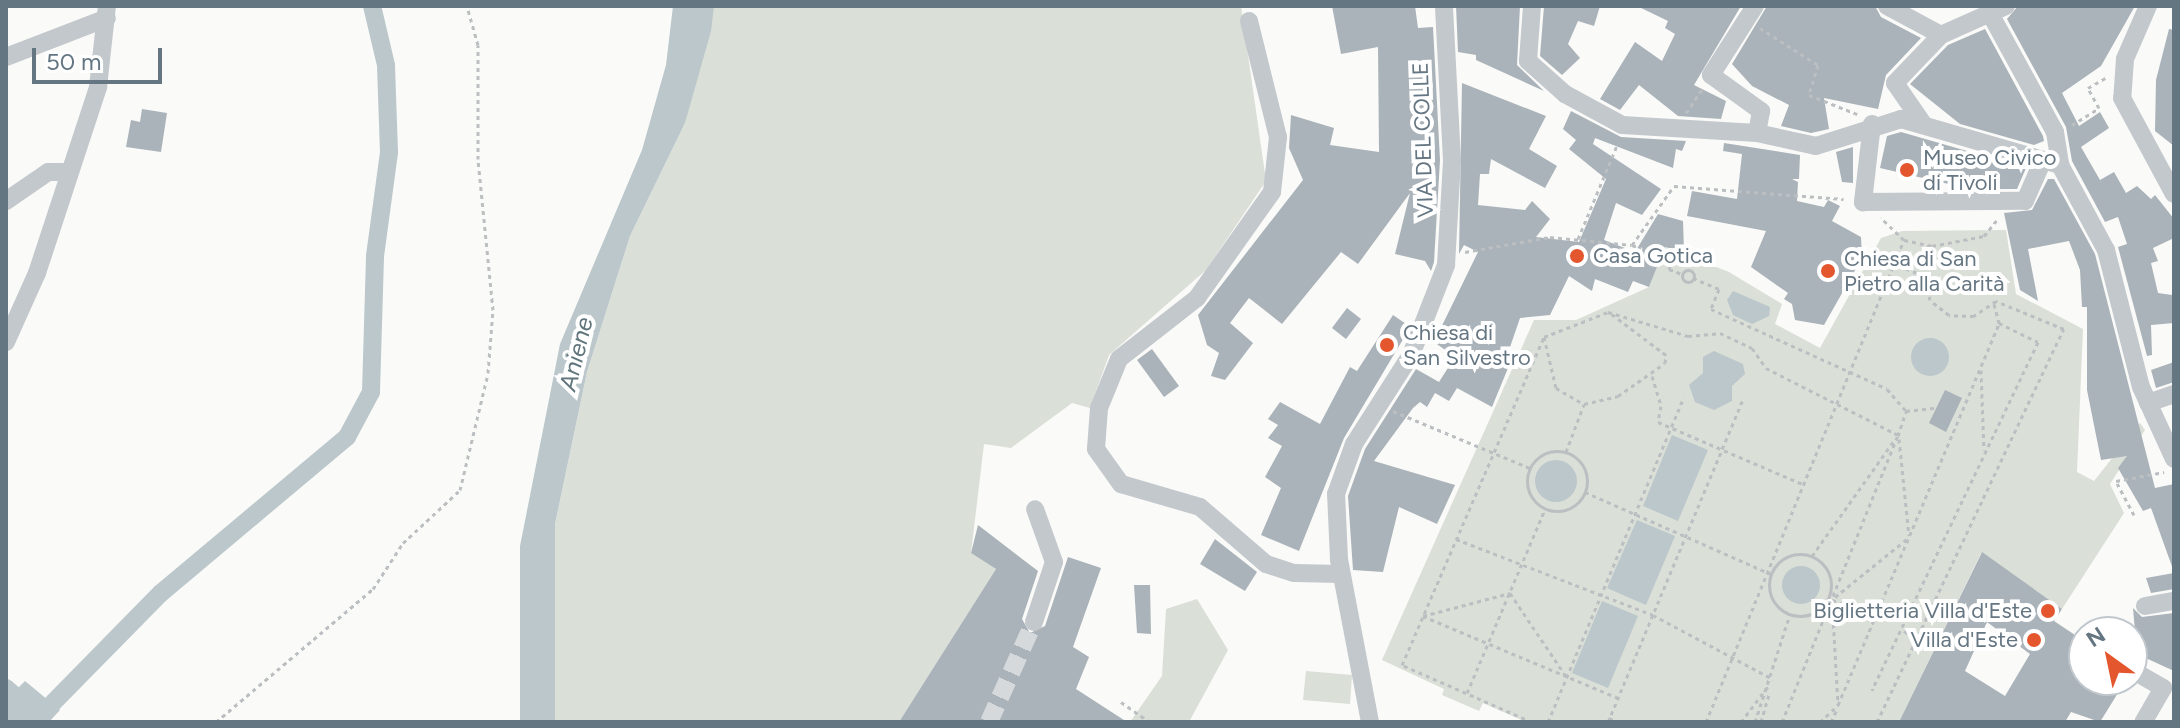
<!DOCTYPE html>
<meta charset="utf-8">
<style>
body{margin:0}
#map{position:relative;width:2180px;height:728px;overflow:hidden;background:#fafaf8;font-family:Figtree,sans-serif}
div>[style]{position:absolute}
.green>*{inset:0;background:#dadfd7}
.water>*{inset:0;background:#bbc7cb}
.round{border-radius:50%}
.canal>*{height:18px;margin:-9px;padding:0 9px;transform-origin:9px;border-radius:9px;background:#bbc7cb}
.building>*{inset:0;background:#aab3b9}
.minor-tunnel>*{height:18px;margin-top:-9px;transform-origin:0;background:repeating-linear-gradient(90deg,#d5d9db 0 18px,transparent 0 27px)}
.path>*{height:3px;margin-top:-1.5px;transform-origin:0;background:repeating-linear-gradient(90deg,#bbbfc2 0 4px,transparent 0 8px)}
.path>.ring{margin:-1.5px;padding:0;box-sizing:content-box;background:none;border:3px solid #bbbfc2;border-radius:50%}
.minor>*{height:18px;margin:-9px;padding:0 9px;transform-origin:9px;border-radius:9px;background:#c3c8cc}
.dots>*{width:22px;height:22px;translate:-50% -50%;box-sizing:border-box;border:4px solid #fff;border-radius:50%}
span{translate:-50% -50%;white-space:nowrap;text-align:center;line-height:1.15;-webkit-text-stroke:8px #fff;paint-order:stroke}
.street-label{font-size:22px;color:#657683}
.poi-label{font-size:22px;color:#657683}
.left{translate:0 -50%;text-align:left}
.right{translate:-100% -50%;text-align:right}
.water-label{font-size:24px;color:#60757c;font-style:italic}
.frame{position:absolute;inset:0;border:8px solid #657683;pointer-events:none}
.north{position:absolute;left:2068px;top:616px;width:80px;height:80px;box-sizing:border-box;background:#fff;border:2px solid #c1c8cd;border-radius:50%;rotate:327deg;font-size:22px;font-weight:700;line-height:32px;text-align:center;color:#657683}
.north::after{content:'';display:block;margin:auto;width:28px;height:36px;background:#e4572e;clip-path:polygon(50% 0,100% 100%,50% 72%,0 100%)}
.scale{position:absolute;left:32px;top:48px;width:130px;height:36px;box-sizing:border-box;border:4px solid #657683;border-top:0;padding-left:10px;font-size:24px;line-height:28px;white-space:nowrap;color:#657683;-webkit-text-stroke:6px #fff;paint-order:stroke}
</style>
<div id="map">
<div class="green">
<i style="clip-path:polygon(714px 6px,1241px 6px,1266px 181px,1206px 270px,1109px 355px,1090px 408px,1072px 403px,1011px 448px,984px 444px,971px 553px,996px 569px,899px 722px,555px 722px,555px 524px,587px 372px,630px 236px,685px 123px)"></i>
<i style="clip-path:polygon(2006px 230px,2016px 294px,2083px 329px,2077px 472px,2094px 481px,2140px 423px,2145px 430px,2110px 484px,2124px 513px,2062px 609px,1981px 553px,1899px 722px,1526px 722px,1483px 703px,1479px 711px,1442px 695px,1444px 689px,1382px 660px,1534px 320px,1576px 320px,1649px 287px,1665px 247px,1729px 272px,1782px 304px,1775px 324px,1820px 348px,1881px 238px,1902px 231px)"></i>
<i style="clip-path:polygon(1197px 599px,1228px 650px,1189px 722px,1130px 722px,1162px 676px,1166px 609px)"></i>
<i style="clip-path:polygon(1306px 671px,1352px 675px,1350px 704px,1303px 700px)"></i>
</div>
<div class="water">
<i style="clip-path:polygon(673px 6px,714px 6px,711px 31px,685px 123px,630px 236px,587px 372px,555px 524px,555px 722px,520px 722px,520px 546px,560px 344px,642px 150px,666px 65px)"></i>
<i style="clip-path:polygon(1733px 291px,1770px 307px,1769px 316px,1752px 324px,1733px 315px,1727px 300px)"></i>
<i class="round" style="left:1911px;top:338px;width:38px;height:38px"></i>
<i style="clip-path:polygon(1714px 351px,1743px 364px,1745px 374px,1732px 386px,1732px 401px,1714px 410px,1695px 402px,1689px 385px,1703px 373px,1703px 357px)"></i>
<i style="clip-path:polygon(1672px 435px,1708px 450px,1678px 521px,1643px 506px)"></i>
<i class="round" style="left:1535px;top:460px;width:42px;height:42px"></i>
<i style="clip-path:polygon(1637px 520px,1675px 536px,1646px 605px,1607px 588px)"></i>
<i class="round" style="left:1782px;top:566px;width:38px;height:38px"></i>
<i style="clip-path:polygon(1602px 601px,1638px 616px,1608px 688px,1572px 673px)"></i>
<i style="clip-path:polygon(25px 681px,60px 710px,49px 722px,6px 722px,6px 700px)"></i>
</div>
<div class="canal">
<i style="left:6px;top:688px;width:32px;rotate:41deg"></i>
<i style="left:39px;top:717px;width:174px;rotate:-45.5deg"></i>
<i style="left:161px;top:593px;width:243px;rotate:-40deg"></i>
<i style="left:347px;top:437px;width:51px;rotate:-61.9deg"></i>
<i style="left:371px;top:392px;width:136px;rotate:-88.3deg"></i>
<i style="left:375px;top:256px;width:105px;rotate:-82.3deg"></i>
<i style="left:389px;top:152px;width:87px;rotate:-92deg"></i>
<i style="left:386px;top:65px;width:61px;rotate:-103.3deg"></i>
</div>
<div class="building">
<i style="clip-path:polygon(1332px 6px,1415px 6px,1418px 28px,1433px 27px,1440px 160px,1434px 262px,1431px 271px,1425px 261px,1395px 254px,1410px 193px,1358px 264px,1341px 252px,1282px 324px,1249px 298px,1230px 323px,1253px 343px,1225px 380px,1211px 376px,1219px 353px,1207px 345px,1198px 315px,1303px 180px,1289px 148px,1291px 115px,1334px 128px,1330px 145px,1379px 152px,1378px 47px,1341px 54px)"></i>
<i style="clip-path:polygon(1456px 6px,1520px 6px,1517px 65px,1544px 91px,1476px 60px,1476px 55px,1458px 52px)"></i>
<i style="clip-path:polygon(1544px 6px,1600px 6px,1594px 26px,1578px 21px,1568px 44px,1580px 58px,1562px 75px,1540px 56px)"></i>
<i style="clip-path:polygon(1637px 6px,1741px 6px,1694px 85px,1726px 101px,1721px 119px,1678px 116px,1639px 85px,1620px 110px,1600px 99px,1635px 42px,1662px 61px,1675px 34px,1665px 28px,1668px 21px)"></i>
<i style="clip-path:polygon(1767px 6px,1875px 6px,1881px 17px,1921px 38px,1886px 75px,1878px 109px,1824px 98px,1829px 129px,1811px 133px,1781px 126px,1789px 105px,1752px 86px,1732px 64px)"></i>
<i style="clip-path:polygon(2018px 6px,2135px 6px,2101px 66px,2062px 93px,2079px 126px,2100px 112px,2109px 128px,2081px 147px,2100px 180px,2114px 172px,2126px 193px,2137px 186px,2151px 199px,2155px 195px,2174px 219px,2174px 238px,2153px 248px,2158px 261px,2151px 263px,2158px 293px,2172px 295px,2174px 323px,2151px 325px,2152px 355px,2147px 356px,2118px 247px,2127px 244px,2118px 217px,2105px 222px,2072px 161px,2066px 127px,2007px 19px)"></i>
<i style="clip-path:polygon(1985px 29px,2043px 136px,2044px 141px,2034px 145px,1960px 124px,1910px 84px,1948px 45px)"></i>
<i style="clip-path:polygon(2169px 29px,2174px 30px,2174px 146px,2155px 131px,2156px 80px)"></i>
<i style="clip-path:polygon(1462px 83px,1546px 116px,1529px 149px,1557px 166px,1545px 188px,1491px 159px,1489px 174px,1480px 174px,1478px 205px,1525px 210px,1532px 201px,1550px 219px,1536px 237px,1579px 242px,1606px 179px,1569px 149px,1576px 140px,1563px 129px,1571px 111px,1621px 137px,1686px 141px,1682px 151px,1676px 149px,1673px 168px,1595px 138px,1593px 144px,1661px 189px,1642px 215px,1616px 203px,1604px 240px,1635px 252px,1658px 214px,1683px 221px,1684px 252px,1665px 247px,1649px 287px,1633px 281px,1628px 292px,1595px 279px,1592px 291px,1569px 276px,1550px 315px,1520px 318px,1508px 353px,1513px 356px,1492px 407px,1457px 388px,1449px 401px,1435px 393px,1427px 407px,1420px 402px,1413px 408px,1374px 461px,1455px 485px,1437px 524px,1399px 507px,1383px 572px,1353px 570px,1348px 496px,1365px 449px,1416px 369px,1439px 382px,1455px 357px,1434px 342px,1478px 252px,1464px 245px,1459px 254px)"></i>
<i style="clip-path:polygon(142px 109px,167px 113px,161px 152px,126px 147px,131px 120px,140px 122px)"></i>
<i style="clip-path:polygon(1901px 132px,2026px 168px,2017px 189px,1970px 189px,1880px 168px,1887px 136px)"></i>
<i style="clip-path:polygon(1724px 143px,1800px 155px,1799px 179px,1792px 179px,1798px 182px,1797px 201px,1824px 207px,1828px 200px,1840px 206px,1832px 221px,1861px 237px,1862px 258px,1824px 325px,1795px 320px,1792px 304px,1784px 299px,1788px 293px,1751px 267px,1766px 231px,1687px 216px,1692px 191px,1737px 199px,1742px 154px,1723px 151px)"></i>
<i style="clip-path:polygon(1853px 147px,1853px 183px,1842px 182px,1836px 152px)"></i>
<i style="clip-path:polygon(2048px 179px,2054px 179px,2095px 254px,2155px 488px,2174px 484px,2174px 572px,2151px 508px,2143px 511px,2118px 468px,2127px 456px,2101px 460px,2087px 390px,2087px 307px,2082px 307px,2080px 270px,2069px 241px,2028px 249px,2038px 301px,2020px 290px,2004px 213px,2032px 210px)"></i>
<i style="clip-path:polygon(1347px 308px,1361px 319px,1346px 339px,1332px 328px)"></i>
<i style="clip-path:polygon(1393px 315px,1409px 326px,1405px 336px,1344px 438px,1299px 551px,1261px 535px,1281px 488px,1265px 477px,1282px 446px,1268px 438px,1278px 425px,1268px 419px,1280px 402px,1320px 424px,1350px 367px,1357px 371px)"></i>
<i style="clip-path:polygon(1152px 349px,1179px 386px,1164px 397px,1137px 360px)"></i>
<i style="clip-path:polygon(2174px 362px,2174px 382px,2156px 388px,2151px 370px)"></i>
<i style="clip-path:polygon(1945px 390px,1962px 398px,1946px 432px,1929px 423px)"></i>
<i style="clip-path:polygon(978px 525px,1038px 571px,1022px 619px,1030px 633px,1045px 626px,1068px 557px,1101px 568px,1073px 647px,1089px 657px,1076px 689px,1127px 722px,899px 722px,996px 569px,971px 553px)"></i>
<i style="clip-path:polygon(1215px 539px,1257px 572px,1245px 591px,1200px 564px)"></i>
<i style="clip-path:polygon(evenodd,1982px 552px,2062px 609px,2054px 621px,2084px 641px,2084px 680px,2126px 680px,2100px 722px,2071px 712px,2065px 722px,1899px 722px,1982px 552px,1987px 622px,2030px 654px,2005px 696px,1965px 671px,1987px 622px)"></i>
<i style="clip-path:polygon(2174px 573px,2174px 589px,2151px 593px,2146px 578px)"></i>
<i style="clip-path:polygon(1134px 585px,1150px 585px,1151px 634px,1137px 633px)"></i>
<i style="clip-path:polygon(2133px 608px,2142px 617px,2174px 613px,2174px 671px,2137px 654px)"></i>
</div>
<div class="minor-tunnel">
<i style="left:989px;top:722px;width:110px;rotate:-65.8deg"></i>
</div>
<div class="path">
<i style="left:1760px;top:28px;width:69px;rotate:32.5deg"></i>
<i style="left:1818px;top:65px;width:31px;rotate:107deg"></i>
<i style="left:1809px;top:95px;width:52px;rotate:21.6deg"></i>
<i style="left:1686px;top:113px;width:29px;rotate:-56deg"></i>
<i style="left:2072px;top:125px;width:32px;rotate:-32deg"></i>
<i style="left:2099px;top:108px;width:23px;rotate:-119deg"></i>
<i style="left:2088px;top:88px;width:22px;rotate:-30deg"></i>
<i style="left:1578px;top:239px;width:104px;rotate:-67.4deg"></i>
<i style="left:1904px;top:240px;width:29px;rotate:12deg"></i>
<i style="left:1932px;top:246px;width:53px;rotate:-10.9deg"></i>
<i style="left:1984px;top:236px;width:22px;rotate:-51deg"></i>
<i style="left:1632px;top:245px;width:43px;rotate:18.9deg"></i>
<i style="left:1673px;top:259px;width:11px;rotate:112deg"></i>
<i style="left:1669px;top:269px;width:14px;rotate:21deg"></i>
<i style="left:1465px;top:252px;width:86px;rotate:-10deg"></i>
<i style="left:1550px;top:237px;width:82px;rotate:5.6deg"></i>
<i style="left:1632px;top:245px;width:72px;rotate:-54.6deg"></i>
<i style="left:1674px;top:186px;width:170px;rotate:4.4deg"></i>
<i class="ring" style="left:1682px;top:270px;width:9px;height:9px"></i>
<i style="left:1693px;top:278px;width:28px;rotate:23deg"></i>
<i style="left:1719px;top:289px;width:22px;rotate:112deg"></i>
<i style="left:1711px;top:309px;width:193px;rotate:24.4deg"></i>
<i style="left:1887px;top:389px;width:29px;rotate:49deg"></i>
<i style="left:1906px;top:411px;width:30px;rotate:-6deg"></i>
<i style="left:1994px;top:304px;width:20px;rotate:75deg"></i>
<i style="left:1544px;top:337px;width:52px;rotate:76.8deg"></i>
<i style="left:1556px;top:388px;width:32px;rotate:30deg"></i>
<i style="left:1981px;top:370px;width:80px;rotate:87.9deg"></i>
<i style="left:1652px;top:376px;width:31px;rotate:73deg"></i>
<i style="left:1661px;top:406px;width:16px;rotate:101deg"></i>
<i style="left:1658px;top:422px;width:160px;rotate:23.2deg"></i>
<i style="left:1393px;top:411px;width:148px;rotate:22.6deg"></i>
<i style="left:1898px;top:436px;width:26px;rotate:-72deg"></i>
<i style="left:1899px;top:439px;width:97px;rotate:84.1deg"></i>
<i class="ring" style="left:1527px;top:451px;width:57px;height:57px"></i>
<i style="left:1566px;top:452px;width:51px;rotate:-69.4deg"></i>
<i style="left:1584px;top:404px;width:35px;rotate:-13deg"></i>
<i style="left:1618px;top:396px;width:57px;rotate:-35.1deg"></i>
<i style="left:1665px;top:363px;width:8px;rotate:-83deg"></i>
<i style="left:1666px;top:355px;width:71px;rotate:-143deg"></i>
<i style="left:1585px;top:492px;width:203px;rotate:23.8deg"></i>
<i style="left:2134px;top:515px;width:38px;rotate:-118deg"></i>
<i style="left:2116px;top:481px;width:49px;rotate:-10.6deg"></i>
<i style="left:1456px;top:539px;width:211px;rotate:21.1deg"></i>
<i style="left:1653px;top:615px;width:136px;rotate:28.1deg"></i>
<i class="ring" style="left:1769px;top:554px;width:59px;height:59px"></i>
<i style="left:1812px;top:556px;width:140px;rotate:-54.6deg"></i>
<i style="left:1835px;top:597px;width:92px;rotate:-38.9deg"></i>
<i style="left:1832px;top:600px;width:105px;rotate:86.7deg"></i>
<i style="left:1838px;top:705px;width:415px;rotate:-67.1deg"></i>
<i style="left:1999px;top:323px;width:43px;rotate:26deg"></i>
<i style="left:2038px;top:342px;width:386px;rotate:115.5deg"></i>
<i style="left:1832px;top:600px;width:46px;rotate:21.6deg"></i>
<i style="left:1423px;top:616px;width:212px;rotate:22.8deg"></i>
<i style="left:1423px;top:616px;width:90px;rotate:-14.8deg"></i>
<i style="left:1510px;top:593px;width:99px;rotate:56.1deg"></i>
<i style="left:1904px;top:631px;width:17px;rotate:33deg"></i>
<i style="left:1467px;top:693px;width:200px;rotate:-67deg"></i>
<i style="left:1121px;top:702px;width:35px;rotate:35deg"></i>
<i style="left:1609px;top:718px;width:10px;rotate:24deg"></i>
<i style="left:216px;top:722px;width:206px;rotate:-40.3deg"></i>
<i style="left:373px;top:589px;width:55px;rotate:-56.9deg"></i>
<i style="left:403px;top:543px;width:78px;rotate:-42.9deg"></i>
<i style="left:460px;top:490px;width:120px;rotate:-76.5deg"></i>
<i style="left:488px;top:373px;width:63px;rotate:-85.5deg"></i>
<i style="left:493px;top:310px;width:152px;rotate:-95.7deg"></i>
<i style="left:478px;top:159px;width:114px;rotate:-90deg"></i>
<i style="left:478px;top:45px;width:41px;rotate:-105.8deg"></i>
<i style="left:1532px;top:722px;width:142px;rotate:-156.3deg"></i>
<i style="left:1402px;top:665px;width:357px;rotate:-66.6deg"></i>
<i style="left:1544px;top:337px;width:69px;rotate:-21.3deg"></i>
<i style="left:1608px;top:312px;width:84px;rotate:16.7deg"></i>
<i style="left:1688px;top:336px;width:32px;rotate:-5deg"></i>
<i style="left:1720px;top:333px;width:35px;rotate:25deg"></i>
<i style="left:1752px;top:348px;width:24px;rotate:55deg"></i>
<i style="left:1766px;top:368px;width:148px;rotate:26.9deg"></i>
<i style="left:1548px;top:722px;width:352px;rotate:-67.3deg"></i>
<i style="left:1608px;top:722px;width:350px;rotate:-67.3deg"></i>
<i style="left:1706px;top:722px;width:521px;rotate:-67.67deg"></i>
<i style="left:1904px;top:240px;width:32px;rotate:-136deg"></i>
<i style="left:1741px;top:722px;width:46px;rotate:-52.9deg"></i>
<i style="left:1755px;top:722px;width:114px;rotate:-72deg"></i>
<i style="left:1761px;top:722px;width:29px;rotate:-74deg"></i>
<i style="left:1782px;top:722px;width:310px;rotate:-68deg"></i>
<i style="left:1820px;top:722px;width:25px;rotate:-43deg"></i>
<i style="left:1831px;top:722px;width:14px;rotate:-65deg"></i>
<i style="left:1877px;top:722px;width:435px;rotate:-64.6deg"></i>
<i style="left:2064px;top:329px;width:74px;rotate:-157.6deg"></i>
<i style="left:1996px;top:301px;width:27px;rotate:146deg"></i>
<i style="left:1974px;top:316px;width:25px;rotate:-178deg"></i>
<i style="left:1949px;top:315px;width:24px;rotate:-142deg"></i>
<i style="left:1930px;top:300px;width:25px;rotate:-104deg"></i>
<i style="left:1924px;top:276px;width:33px;rotate:-157deg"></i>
</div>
<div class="minor">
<i style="left:1532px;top:6px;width:55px;rotate:94.2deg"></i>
<i style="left:1528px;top:61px;width:50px;rotate:41.7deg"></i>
<i style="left:1565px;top:94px;width:65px;rotate:28.5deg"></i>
<i style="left:1622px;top:125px;width:135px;rotate:3.4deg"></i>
<i style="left:1757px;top:133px;width:60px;rotate:12.4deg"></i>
<i style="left:1816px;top:146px;width:89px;rotate:-17.6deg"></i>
<i style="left:1901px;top:119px;width:166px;rotate:16.1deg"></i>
<i style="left:1755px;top:6px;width:82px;rotate:122.5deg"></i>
<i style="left:1711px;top:75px;width:62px;rotate:35.8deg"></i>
<i style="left:1761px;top:111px;width:22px;rotate:100deg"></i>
<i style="left:1887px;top:6px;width:61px;rotate:28.2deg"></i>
<i style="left:2148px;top:6px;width:58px;rotate:113.5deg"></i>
<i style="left:2125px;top:59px;width:39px;rotate:94deg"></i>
<i style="left:2122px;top:98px;width:109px;rotate:61.6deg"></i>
<i style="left:1992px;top:17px;width:131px;rotate:61.3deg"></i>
<i style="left:2055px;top:132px;width:33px;rotate:81deg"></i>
<i style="left:2060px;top:165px;width:97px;rotate:61.6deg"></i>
<i style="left:2106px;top:250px;width:141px;rotate:75.7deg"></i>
<i style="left:2141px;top:387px;width:79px;rotate:65.4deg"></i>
<i style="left:1249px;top:21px;width:120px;rotate:76deg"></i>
<i style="left:1278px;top:137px;width:55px;rotate:96.2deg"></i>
<i style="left:1272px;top:192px;width:130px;rotate:125.3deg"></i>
<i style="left:1197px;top:298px;width:99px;rotate:142deg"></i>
<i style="left:1119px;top:359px;width:53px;rotate:112.2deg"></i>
<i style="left:1099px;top:408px;width:41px;rotate:94.2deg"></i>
<i style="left:1096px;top:449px;width:43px;rotate:54.5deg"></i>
<i style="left:1121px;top:484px;width:82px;rotate:16.2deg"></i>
<i style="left:1200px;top:507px;width:87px;rotate:40.8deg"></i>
<i style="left:1266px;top:564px;width:29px;rotate:18deg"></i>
<i style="left:1294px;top:573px;width:47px;rotate:1.2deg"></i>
<i style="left:6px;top:57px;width:108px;rotate:-21.1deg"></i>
<i style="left:1872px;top:124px;width:79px;rotate:96.6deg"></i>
<i style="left:1863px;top:202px;width:162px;rotate:-0.4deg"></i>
<i style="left:2025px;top:201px;width:45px;rotate:-66.3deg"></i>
<i style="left:1924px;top:125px;width:51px;rotate:-124.6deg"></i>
<i style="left:1895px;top:83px;width:66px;rotate:-46.2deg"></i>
<i style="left:1941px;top:35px;width:71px;rotate:-24deg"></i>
<i style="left:6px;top:201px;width:51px;rotate:-34.6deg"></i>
<i style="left:48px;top:172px;width:19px"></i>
<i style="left:6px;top:342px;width:76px;rotate:-65.8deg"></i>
<i style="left:37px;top:273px;width:196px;rotate:-71.8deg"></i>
<i style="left:98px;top:87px;width:81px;rotate:-83.7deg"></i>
<i style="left:2148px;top:403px;width:28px;rotate:-19deg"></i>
<i style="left:2145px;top:606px;width:29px;rotate:-10deg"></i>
<i style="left:1034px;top:622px;width:63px;rotate:-71.6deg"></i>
<i style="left:1054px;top:562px;width:56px;rotate:-109.7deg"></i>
<i style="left:2132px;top:670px;width:36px;rotate:30deg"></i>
<i style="left:2163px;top:688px;width:39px;rotate:120deg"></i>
<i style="left:1370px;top:722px;width:166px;rotate:-100.8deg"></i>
<i style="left:1339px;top:559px;width:65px;rotate:-92.6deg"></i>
<i style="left:1336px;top:494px;width:53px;rotate:-70.2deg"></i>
<i style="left:1354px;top:444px;width:106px;rotate:-57.4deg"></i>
<i style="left:1411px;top:355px;width:97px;rotate:-68.7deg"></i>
<i style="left:1446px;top:265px;width:105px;rotate:-86.7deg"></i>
<i style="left:1452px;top:160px;width:154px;rotate:-93deg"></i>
</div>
<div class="dots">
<i style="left:1907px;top:170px;background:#e4572e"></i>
<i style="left:1577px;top:256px;background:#e4572e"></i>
<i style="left:1828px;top:271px;background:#e4572e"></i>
<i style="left:1387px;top:345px;background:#e4572e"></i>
<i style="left:2048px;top:611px;background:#e4572e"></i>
<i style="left:2034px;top:640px;background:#e4572e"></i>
</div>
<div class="street-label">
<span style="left:1423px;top:140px;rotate:-92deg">VIA DEL COLLE</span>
</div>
<div class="poi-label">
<span class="left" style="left:1923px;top:170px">Museo Civico<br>di Tivoli</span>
<span class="left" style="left:1593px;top:256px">Casa Gotica</span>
<span class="left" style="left:1844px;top:271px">Chiesa di San<br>Pietro alla Carità</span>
<span class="left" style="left:1403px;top:345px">Chiesa di<br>San Silvestro</span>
<span class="right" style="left:2032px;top:611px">Biglietteria Villa d'Este</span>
<span class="right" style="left:2018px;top:640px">Villa d'Este</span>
</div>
<div class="water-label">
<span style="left:576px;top:354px;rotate:-76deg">Aniene</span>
</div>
<div class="frame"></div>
<div class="north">N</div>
<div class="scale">50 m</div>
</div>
